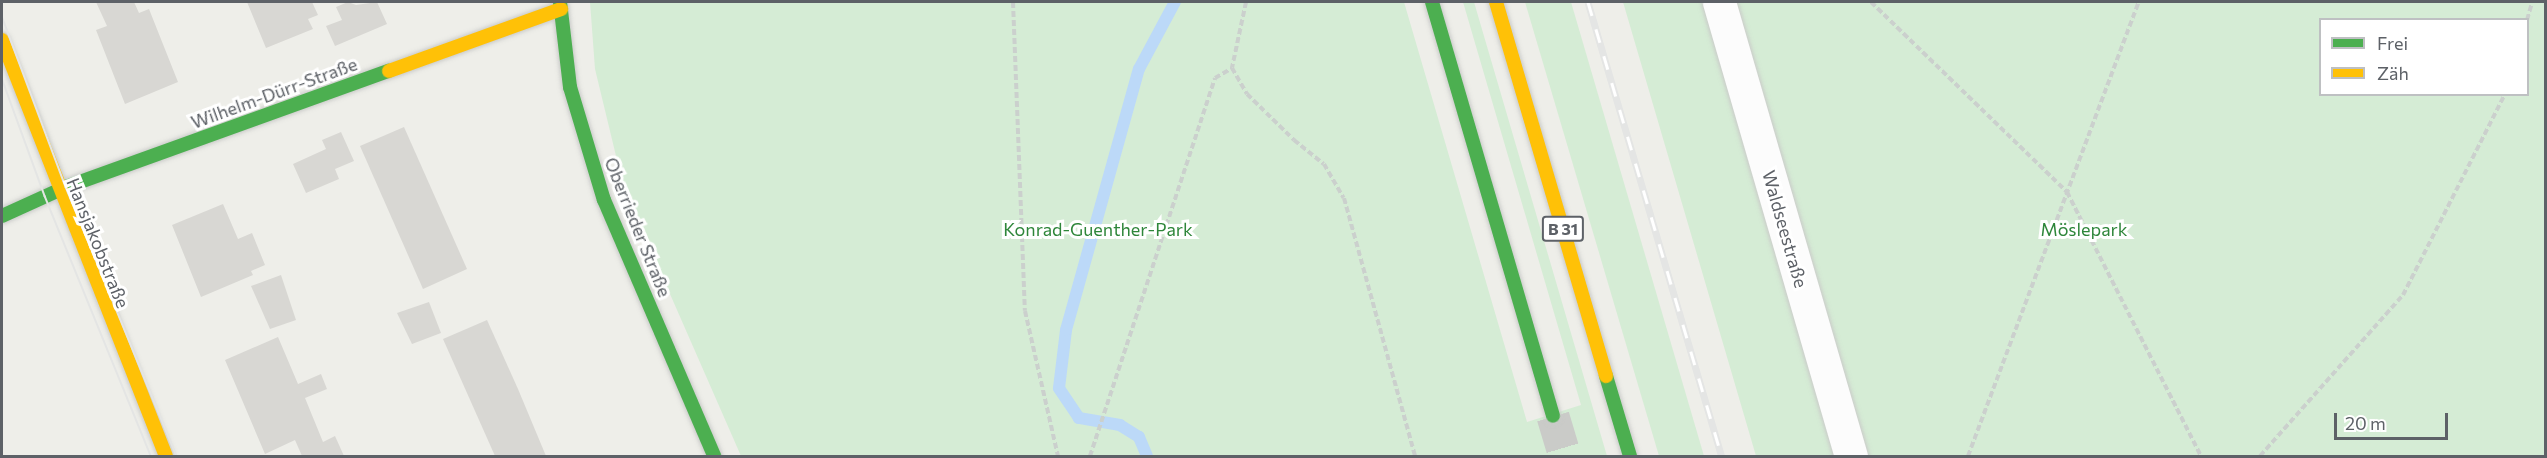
<!DOCTYPE html>
<meta charset="utf-8">
<style>
body{margin:0}
#map{position:relative;width:2547px;height:458px;overflow:hidden;background:#eeeee9;font-family:Commissioner,sans-serif}
div>[style]{position:absolute}
.green>*{inset:0;background:#d5ecd5}
.stream>*{height:12px;margin:-6px;padding:0 6px;transform-origin:6px;border-radius:6px;background:#bcd9f8}
.building>*{inset:0;background:#d8d7d3}
.highway-tunnel>*{height:33px;margin-top:-16.5px;transform-origin:0;background:repeating-linear-gradient(90deg,#cacbc8 0 33px,transparent 0 49px)}
.path>*{height:4px;margin-top:-2px;transform-origin:0;background:repeating-linear-gradient(90deg,#cbd0cd 0 6px,transparent 0 9px)}
.roads{filter:drop-shadow(0 0 2px #cacbc9) drop-shadow(0 0 2px #cacbc9)}
.street>*{height:33px;margin:-16.5px;padding:0 16.5px;transform-origin:16.5px;border-radius:16.5px;background:#fcfcfc}
.fast>*{height:14px;margin:-7px;padding:0 7px;transform-origin:7px;border-radius:7px;background:#4caf50}
.slow>*{height:14px;margin:-7px;padding:0 7px;transform-origin:7px;border-radius:7px;background:#ffc107}
.tram>*{height:1.5px;margin:-0.75px;padding:0 0.75px;transform-origin:0.75px;border-radius:0.75px;background:#e4e5e4}
.rail>*{height:7px;margin-top:-3.5px;transform-origin:0;background:repeating-linear-gradient(90deg,#fff 0 14px,#e4e5e4 0 28px);box-sizing:border-box;border-block:2px solid #e4e5e4}
span{translate:-50% -50%;white-space:nowrap;text-align:center;line-height:1.15;-webkit-text-stroke:6px #fff;paint-order:stroke}
.shield-label span{padding:2px 4px;background:#fff;border:2px solid;border-radius:4px;-webkit-text-stroke-width:0}
.shield-label{font-size:16px;color:#5d6167;font-weight:700}
.street-label{font-size:18px;color:#5d6167}
.park-label{font-size:18px;color:#2e863a}
.frame{position:absolute;inset:0;border:3px solid #5d6167;pointer-events:none}
.legend{position:absolute;left:2319px;top:18px;width:210px;height:78px;box-sizing:border-box;background:#fff;border:2px solid #bec0c2;margin:0;padding:8px 10px;list-style:none;font-size:18px;color:#5d6167}
.legend li{display:flex;align-items:center;gap:12px;height:30px}
.legend b{width:30px;border:2px solid #bec0c2}
.scale{position:absolute;left:2334px;top:413px;width:114px;height:27px;box-sizing:border-box;border:3px solid #5d6167;border-top:0;padding-left:8px;font-size:18px;line-height:21px;white-space:nowrap;color:#5d6167;-webkit-text-stroke:4px #fff;paint-order:stroke}
</style>
<div id="map">
<div class="green">
<i style="clip-path:polygon(590px 2px,1404px 2px,1527px 422px,1581px 405px,1463px 2px,1474px 2px,1607px 456px,741px 456px,624px 189px,595px 69px)"></i>
<i style="clip-path:polygon(1525px 2px,1571px 2px,1704px 456px,1659px 456px)"></i>
<i style="clip-path:polygon(evenodd,1623px 2px,2545px 2px,2545px 456px,1756px 456px,1623px 2px,2320px 20px,2528px 20px,2528px 94px,2320px 94px,2320px 20px)"></i>
</div>
<div class="stream">
<i style="left:1147px;top:456px;width:21px;rotate:-113deg"></i>
<i style="left:1139px;top:437px;width:22px;rotate:-148deg"></i>
<i style="left:1120px;top:425px;width:42px;rotate:-170.3deg"></i>
<i style="left:1079px;top:418px;width:36px;rotate:-124deg"></i>
<i style="left:1059px;top:388px;width:58px;rotate:-83.1deg"></i>
<i style="left:1066px;top:330px;width:271px;rotate:-74.4deg"></i>
<i style="left:1139px;top:69px;width:76px;rotate:-61.8deg"></i>
</div>
<div class="building">
<i style="clip-path:polygon(96px 2px,134px 2px,139px 13px,149px 9px,178px 82px,125px 104px,96px 30px,107px 26px)"></i>
<i style="clip-path:polygon(247px 2px,312px 2px,318px 15px,308px 19px,313px 29px,266px 48px)"></i>
<i style="clip-path:polygon(348px 2px,356px 5px,377px 2px,387px 24px,335px 46px,326px 26px,342px 20px,336px 7px)"></i>
<i style="clip-path:polygon(404px 127px,467px 269px,423px 289px,360px 146px)"></i>
<i style="clip-path:polygon(341px 132px,354px 161px,335px 169px,339px 179px,306px 193px,293px 164px,326px 149px,322px 140px)"></i>
<i style="clip-path:polygon(223px 204px,238px 239px,252px 233px,265px 265px,251px 271px,253px 275px,201px 297px,172px 225px)"></i>
<i style="clip-path:polygon(281px 275px,296px 320px,270px 329px,251px 286px)"></i>
<i style="clip-path:polygon(429px 302px,441px 333px,412px 344px,397px 313px)"></i>
<i style="clip-path:polygon(487px 320px,518px 389px,546px 456px,495px 456px,443px 339px)"></i>
<i style="clip-path:polygon(278px 337px,298px 384px,321px 374px,327px 389px,305px 398px,323px 442px,335px 436px,344px 456px,302px 456px,295px 440px,265px 454px,225px 360px)"></i>
</div>
<div class="highway-tunnel">
<i style="left:1553px;top:416px;width:42px;rotate:73.3deg"></i>
</div>
<div class="path">
<i style="left:1013px;top:2px;width:309px;rotate:87.8deg"></i>
<i style="left:1025px;top:311px;width:149px;rotate:77.2deg"></i>
<i style="left:1246px;top:2px;width:67px;rotate:102deg"></i>
<i style="left:1232px;top:68px;width:30px;rotate:60deg"></i>
<i style="left:1247px;top:94px;width:66px;rotate:44.4deg"></i>
<i style="left:1294px;top:140px;width:38px;rotate:39deg"></i>
<i style="left:1324px;top:164px;width:39px;rotate:60deg"></i>
<i style="left:1344px;top:198px;width:268px;rotate:74.6deg"></i>
<i style="left:1871px;top:2px;width:273px;rotate:44.1deg"></i>
<i style="left:2067px;top:192px;width:296px;rotate:63.1deg"></i>
<i style="left:2527px;top:20px;width:19px;rotate:-74deg"></i>
<i style="left:1090px;top:456px;width:398px;rotate:-71.7deg"></i>
<i style="left:1215px;top:78px;width:20px;rotate:-30deg"></i>
<i style="left:1968px;top:456px;width:485px;rotate:-69.4deg"></i>
<i style="left:2260px;top:456px;width:215px;rotate:-48.4deg"></i>
<i style="left:2403px;top:295px;width:225px;rotate:-63.1deg"></i>
</div>
<div class="roads">
<div class="street">
<i style="left:1719px;top:2px;width:473px;rotate:73.8deg"></i>
</div>
<div class="fast">
<i style="left:560px;top:2px;width:86px;rotate:83.3deg"></i>
<i style="left:570px;top:87px;width:118px;rotate:73.3deg"></i>
<i style="left:604px;top:200px;width:279px;rotate:66.7deg"></i>
<i style="left:1432px;top:2px;width:431px;rotate:73.7deg"></i>
<i style="left:2px;top:216px;width:70px;rotate:-24.4deg"></i>
<i style="left:66px;top:187px;width:343px;rotate:-19.8deg"></i>
<i style="left:1606px;top:376px;width:84px;rotate:73.3deg"></i>
</div>
<div class="slow">
<i style="left:1496px;top:2px;width:390px;rotate:73.6deg"></i>
<i style="left:2px;top:40px;width:447px;rotate:68.5deg"></i>
<i style="left:389px;top:71px;width:183px;rotate:-19.8deg"></i>
</div>
</div>
<div class="tram">
<i style="left:2px;top:16px;width:183px;rotate:69.5deg"></i>
<i style="left:66px;top:187px;width:291px;rotate:67.6deg"></i>
<i style="left:2px;top:78px;width:126px;rotate:70deg"></i>
<i style="left:45px;top:196px;width:281px;rotate:67.8deg"></i>
</div>
<div class="rail">
<i style="left:1588px;top:2px;width:473px;rotate:73.6deg"></i>
</div>
<div class="shield-label">
<span style="left:1563px;top:229px">B 31</span>
</div>
<div class="street-label">
<span style="left:274px;top:93px;rotate:-20deg">Wilhelm-Dürr-Straße</span>
<span style="left:638px;top:227px;rotate:68deg">Oberrieder Straße</span>
<span style="left:1785px;top:229px;rotate:74deg">Waldseestraße</span>
<span style="left:98px;top:243px;rotate:68deg">Hansjakobstraße</span>
</div>
<div class="park-label">
<span style="left:1098px;top:229px">Konrad-Guenther-Park</span>
<span style="left:2084px;top:229px">Möslepark</span>
</div>
<div class="frame"></div>
<ul class="legend">
<li><b style="height:8px;background:#4caf50"></b>Frei</li>
<li><b style="height:8px;background:#ffc107"></b>Zäh</li>
</ul>
<div class="scale">20 m</div>
</div>
